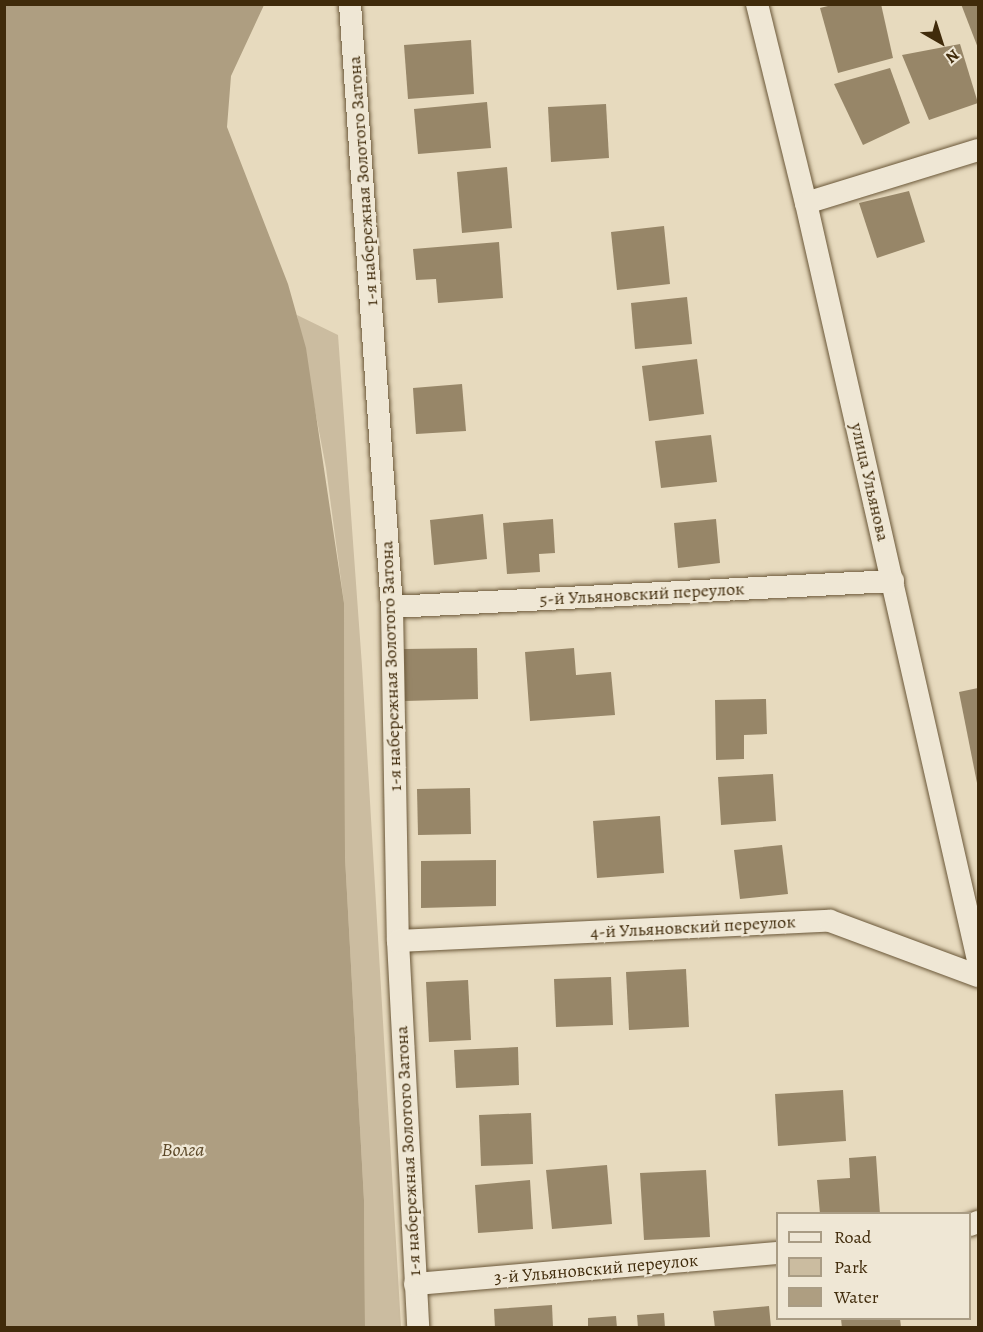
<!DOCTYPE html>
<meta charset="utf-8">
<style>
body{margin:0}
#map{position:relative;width:983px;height:1332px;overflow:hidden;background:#e7dabe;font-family:Alegreya,serif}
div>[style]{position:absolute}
.green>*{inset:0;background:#cbbca0}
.water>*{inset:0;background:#ae9e81}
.building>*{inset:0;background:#978668}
.roads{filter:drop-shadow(0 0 2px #6a5738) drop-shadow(0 0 2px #6a5738)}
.minor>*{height:22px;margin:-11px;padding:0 11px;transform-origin:11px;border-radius:11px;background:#efe7d5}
span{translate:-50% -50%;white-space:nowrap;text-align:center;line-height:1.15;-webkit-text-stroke:4.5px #efe7d5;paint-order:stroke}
.street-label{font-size:18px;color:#402b0b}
.water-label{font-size:20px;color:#5c4828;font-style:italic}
.frame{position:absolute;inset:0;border:6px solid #402b0b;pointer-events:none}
.legend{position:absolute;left:776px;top:1212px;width:195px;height:108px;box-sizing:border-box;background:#efe7d5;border:2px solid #a99c84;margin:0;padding:8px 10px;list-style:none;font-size:18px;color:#402b0b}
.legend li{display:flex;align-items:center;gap:12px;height:30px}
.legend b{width:30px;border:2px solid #a99c84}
.north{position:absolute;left:911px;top:12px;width:60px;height:60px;-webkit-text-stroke:4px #efe7d5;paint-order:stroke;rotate:141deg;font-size:16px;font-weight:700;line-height:24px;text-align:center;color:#402b0b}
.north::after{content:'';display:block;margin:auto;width:21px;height:27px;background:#402b0b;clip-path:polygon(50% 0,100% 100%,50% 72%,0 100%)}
</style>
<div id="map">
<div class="green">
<i style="clip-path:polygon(297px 315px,338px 335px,362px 666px,401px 1327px,365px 1327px,364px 1200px,345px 857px,344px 603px,326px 468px)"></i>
</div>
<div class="water">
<i style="clip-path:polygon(5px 4px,264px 5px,231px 76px,227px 127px,288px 284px,306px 348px,344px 603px,345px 857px,364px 1200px,365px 1327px,5px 1327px)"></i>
</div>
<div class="building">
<i style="clip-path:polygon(836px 4px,881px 4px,893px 58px,838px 73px,820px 8px)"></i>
<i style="clip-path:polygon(961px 4px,978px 4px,978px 48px)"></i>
<i style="clip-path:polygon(471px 40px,474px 94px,408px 99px,404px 45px)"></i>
<i style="clip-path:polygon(960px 44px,978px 103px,929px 120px,902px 55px)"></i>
<i style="clip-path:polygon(890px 68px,910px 123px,863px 145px,834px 84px)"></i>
<i style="clip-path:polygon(487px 102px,491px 148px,418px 154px,414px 109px)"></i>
<i style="clip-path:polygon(606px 104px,609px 158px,551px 162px,548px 107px)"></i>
<i style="clip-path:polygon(507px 167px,512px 228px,462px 233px,457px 172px)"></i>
<i style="clip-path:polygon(909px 191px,925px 242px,877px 258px,859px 203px)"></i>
<i style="clip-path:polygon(664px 226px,670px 284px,617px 290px,611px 232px)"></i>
<i style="clip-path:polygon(499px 242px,503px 298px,438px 303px,436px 279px,416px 280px,413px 249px)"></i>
<i style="clip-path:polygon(687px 297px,692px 344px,635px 349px,631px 303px)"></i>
<i style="clip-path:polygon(697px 359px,704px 414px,649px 421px,642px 366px)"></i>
<i style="clip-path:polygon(462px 384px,466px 431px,416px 434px,413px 388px)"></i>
<i style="clip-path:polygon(711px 435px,717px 482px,661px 488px,655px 441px)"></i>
<i style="clip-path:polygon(483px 514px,487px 559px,434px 565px,430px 520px)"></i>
<i style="clip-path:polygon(553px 519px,555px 553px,539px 554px,540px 572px,507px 574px,503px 523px)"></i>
<i style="clip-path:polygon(716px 519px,720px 563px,678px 568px,674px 523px)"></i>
<i style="clip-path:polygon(477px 648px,478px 699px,405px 701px,404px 649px)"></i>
<i style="clip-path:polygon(574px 648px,576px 675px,611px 672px,615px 715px,530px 721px,525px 652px)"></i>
<i style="clip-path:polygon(978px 688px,978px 783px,977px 783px,959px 692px)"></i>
<i style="clip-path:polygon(766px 699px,767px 734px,744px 735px,744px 759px,716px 760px,715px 700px)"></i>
<i style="clip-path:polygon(773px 774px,776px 821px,721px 825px,718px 777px)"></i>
<i style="clip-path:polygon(470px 788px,471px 834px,418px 835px,417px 789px)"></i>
<i style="clip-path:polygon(660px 816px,664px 873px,597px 878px,593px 821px)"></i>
<i style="clip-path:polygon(782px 845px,788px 894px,740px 899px,734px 850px)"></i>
<i style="clip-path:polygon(496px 860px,496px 906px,421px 908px,421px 861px)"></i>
<i style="clip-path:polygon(686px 969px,689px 1027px,629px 1030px,626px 972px)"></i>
<i style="clip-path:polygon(611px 977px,613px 1025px,556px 1027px,554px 979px)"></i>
<i style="clip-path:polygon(468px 980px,471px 1040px,429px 1042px,426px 982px)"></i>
<i style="clip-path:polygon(518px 1047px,519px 1085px,456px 1088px,454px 1050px)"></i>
<i style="clip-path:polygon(843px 1090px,846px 1141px,778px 1146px,775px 1094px)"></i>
<i style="clip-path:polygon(531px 1113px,533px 1164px,481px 1166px,479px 1115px)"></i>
<i style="clip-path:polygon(876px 1156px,880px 1214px,820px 1214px,817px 1180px,850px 1178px,849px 1158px)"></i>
<i style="clip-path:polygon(607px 1165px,612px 1224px,552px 1229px,546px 1170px)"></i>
<i style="clip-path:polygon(706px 1170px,710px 1237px,644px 1240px,640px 1173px)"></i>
<i style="clip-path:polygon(530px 1180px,533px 1229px,478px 1233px,475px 1185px)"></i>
<i style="clip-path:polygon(552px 1305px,553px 1328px,495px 1328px,494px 1309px)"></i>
<i style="clip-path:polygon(769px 1306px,771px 1328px,715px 1328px,713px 1311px)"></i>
<i style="clip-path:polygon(664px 1313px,665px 1328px,638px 1328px,637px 1315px)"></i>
<i style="clip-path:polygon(616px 1316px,617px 1328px,588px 1328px,588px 1318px)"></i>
<i style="clip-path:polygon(850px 1318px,900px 1318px,901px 1328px,842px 1328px,841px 1319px)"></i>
</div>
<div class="roads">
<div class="minor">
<i style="left:350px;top:4px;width:604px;rotate:86.02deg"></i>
<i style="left:392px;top:607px;width:334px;rotate:89deg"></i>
<i style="left:398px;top:941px;width:388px;rotate:87deg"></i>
<i style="left:757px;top:4px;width:205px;rotate:76.2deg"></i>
<i style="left:806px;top:203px;width:776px;rotate:77.2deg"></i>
<i style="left:806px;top:203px;width:180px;rotate:-17.1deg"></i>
<i style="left:392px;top:607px;width:502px;rotate:-2.97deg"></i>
<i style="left:398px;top:941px;width:432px;rotate:-2.7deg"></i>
<i style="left:830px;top:921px;width:158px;rotate:20.4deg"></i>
<i style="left:970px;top:1225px;width:9px;rotate:-21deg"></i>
<i style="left:415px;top:1284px;width:364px;rotate:-4.9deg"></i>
</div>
</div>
<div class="street-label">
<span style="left:363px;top:181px;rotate:-94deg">1-я набережная Золотого Затона</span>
<span style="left:870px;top:482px;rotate:77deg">улица Ульянова</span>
<span style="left:642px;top:594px;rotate:-3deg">5-й Ульяновский переулок</span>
<span style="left:391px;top:666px;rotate:-92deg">1-я набережная Золотого Затона</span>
<span style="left:693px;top:927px;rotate:-3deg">4-й Ульяновский переулок</span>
<span style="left:408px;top:1151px;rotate:-93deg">1-я набережная Золотого Затона</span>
<span style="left:596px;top:1269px;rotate:-5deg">3-й Ульяновский переулок</span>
</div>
<div class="water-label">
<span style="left:183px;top:1149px">Волга</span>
</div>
<div class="frame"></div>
<ul class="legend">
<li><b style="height:8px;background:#efe7d5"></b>Road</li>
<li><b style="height:16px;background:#cbbca0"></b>Park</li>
<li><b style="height:16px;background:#ae9e81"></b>Water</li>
</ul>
<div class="north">N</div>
</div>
